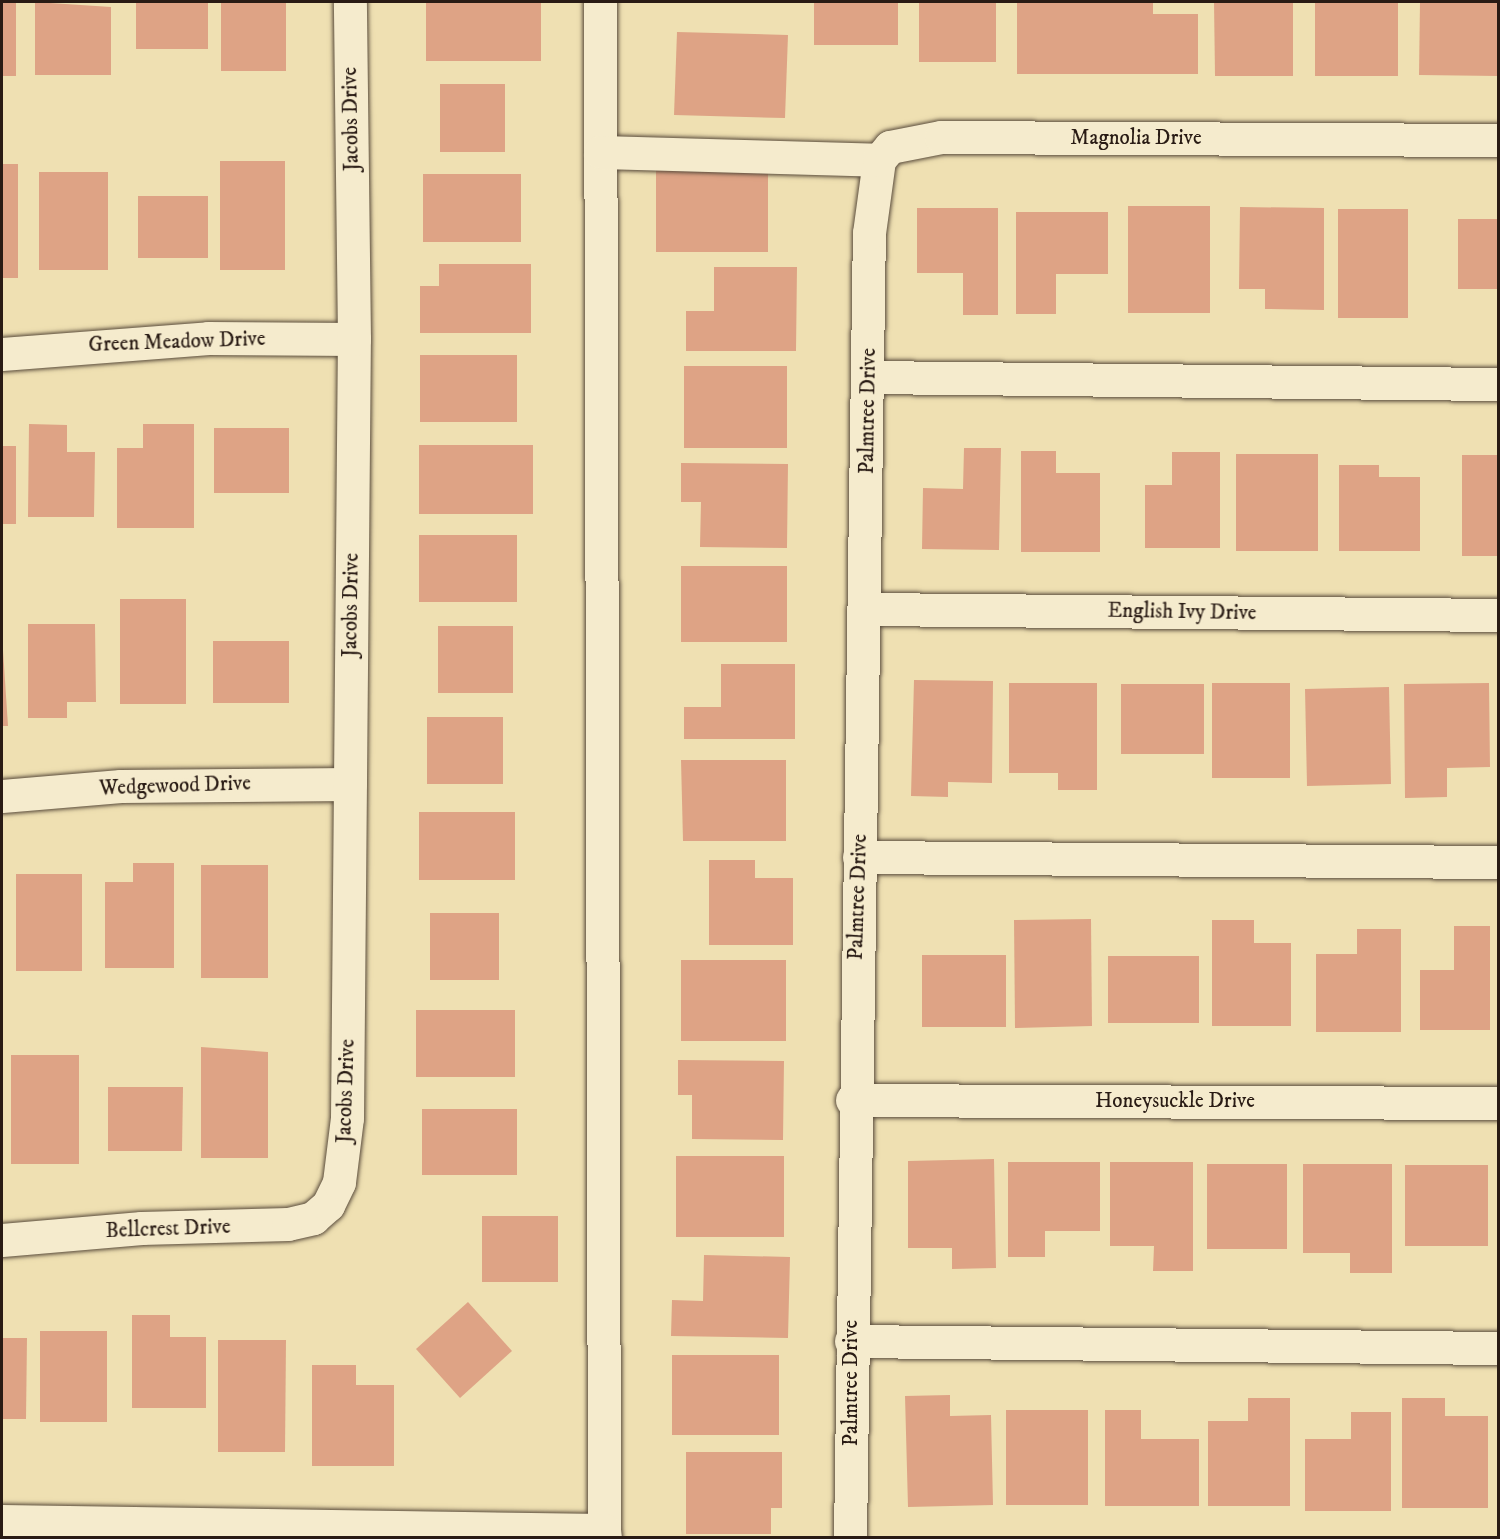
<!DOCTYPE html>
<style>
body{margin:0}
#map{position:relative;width:1500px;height:1539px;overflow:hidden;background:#efe0b2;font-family:"IM FELL DW Pica",serif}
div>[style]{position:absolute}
.building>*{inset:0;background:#dea385}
.roads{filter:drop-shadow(0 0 2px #5a4c3c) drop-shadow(0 0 2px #5a4c3c)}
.minor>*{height:33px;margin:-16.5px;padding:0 16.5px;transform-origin:16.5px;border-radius:16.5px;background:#f5ebcd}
span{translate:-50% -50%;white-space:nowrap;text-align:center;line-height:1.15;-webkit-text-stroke:4.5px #f5ebcd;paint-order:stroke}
.street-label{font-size:21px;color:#291b14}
.frame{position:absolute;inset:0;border:3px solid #291b14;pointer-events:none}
</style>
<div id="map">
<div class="building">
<i style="clip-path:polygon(2px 2px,16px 2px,16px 76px,2px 76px)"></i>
<i style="clip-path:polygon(35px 2px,111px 7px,111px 75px,35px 75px)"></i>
<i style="clip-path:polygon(136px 2px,208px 2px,208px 49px,136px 49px)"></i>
<i style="clip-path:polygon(221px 2px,286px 2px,286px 71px,221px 71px)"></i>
<i style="clip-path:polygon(426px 2px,541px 2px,541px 61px,426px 61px)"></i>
<i style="clip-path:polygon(814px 2px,898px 2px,898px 45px,814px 45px)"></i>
<i style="clip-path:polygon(919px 2px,996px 2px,996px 62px,919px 62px)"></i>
<i style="clip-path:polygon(1017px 2px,1153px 2px,1153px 14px,1198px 14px,1198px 74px,1017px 74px)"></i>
<i style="clip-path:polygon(1214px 2px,1293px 2px,1293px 76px,1215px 76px)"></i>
<i style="clip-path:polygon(1315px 2px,1398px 2px,1398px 76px,1315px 76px)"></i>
<i style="clip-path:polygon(1420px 2px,1498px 2px,1498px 76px,1419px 75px)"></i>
<i style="clip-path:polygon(677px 32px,788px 35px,785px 118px,674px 115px)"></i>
<i style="clip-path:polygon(440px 84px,505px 84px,505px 152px,440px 152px)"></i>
<i style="clip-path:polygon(220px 161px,285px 161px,285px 270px,220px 270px)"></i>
<i style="clip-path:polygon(2px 164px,18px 164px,18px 278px,2px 278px)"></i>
<i style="clip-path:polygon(656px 165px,768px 165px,768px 252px,656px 252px)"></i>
<i style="clip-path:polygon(39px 172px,108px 172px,108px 270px,39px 270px)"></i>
<i style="clip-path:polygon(423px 174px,521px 174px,521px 242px,423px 242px)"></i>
<i style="clip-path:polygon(138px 196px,208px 196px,208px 258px,138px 258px)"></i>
<i style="clip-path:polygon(1128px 206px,1210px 206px,1210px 313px,1128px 313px)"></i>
<i style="clip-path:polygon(1240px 207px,1324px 208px,1324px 310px,1265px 309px,1265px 289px,1239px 289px)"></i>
<i style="clip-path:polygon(917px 208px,998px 208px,998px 315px,963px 315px,963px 273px,917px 273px)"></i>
<i style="clip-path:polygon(1338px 209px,1408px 209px,1408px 318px,1338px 318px)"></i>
<i style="clip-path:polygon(1016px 212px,1108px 212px,1108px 274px,1056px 274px,1056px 314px,1016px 314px)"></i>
<i style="clip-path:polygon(1458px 219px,1498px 219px,1498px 289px,1458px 289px)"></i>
<i style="clip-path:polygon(439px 264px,531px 264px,531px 333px,420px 333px,420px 286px,439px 286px)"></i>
<i style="clip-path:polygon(714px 267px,797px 267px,796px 351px,686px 351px,686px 311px,714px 311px)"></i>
<i style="clip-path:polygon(420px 355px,517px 355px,517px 422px,420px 422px)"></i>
<i style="clip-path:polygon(684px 366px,787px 366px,787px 448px,684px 448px)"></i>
<i style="clip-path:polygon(29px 424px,67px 425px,67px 452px,95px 452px,94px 517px,28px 517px)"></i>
<i style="clip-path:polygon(143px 424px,194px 424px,194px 528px,117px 528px,117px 448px,143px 448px)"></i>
<i style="clip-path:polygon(214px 428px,289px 428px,289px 493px,214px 493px)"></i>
<i style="clip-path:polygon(419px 445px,533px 445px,533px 514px,419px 514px)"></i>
<i style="clip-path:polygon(2px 446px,16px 446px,16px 524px,2px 524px)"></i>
<i style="clip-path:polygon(964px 448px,1001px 448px,999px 550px,922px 549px,923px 488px,963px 489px)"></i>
<i style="clip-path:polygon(1021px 451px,1056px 451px,1056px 473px,1100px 473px,1100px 552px,1021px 552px)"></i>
<i style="clip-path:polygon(1172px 452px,1220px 452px,1220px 548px,1145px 548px,1145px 485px,1172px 485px)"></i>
<i style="clip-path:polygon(1236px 454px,1318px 454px,1318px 551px,1236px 551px)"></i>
<i style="clip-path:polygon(1462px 455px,1498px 455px,1498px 556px,1462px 556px)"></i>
<i style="clip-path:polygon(681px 463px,788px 464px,787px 548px,700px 547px,701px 502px,681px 502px)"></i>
<i style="clip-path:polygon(1339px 465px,1379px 465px,1379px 477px,1420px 477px,1420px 551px,1339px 551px)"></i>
<i style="clip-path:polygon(419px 535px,517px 535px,517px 602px,419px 602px)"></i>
<i style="clip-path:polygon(681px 566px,787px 566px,787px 642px,681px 642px)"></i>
<i style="clip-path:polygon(120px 599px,186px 599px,186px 704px,120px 704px)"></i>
<i style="clip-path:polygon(28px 624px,95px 624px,96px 702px,67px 702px,67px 718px,28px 718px)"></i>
<i style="clip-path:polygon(438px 626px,513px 626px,513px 693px,438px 693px)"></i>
<i style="clip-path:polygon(2px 635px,8px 726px,2px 726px)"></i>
<i style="clip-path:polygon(213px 641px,289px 641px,289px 703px,213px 703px)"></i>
<i style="clip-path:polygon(721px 664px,795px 664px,795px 739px,684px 739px,684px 707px,721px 707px)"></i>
<i style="clip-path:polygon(914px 680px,993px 681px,992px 783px,948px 782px,948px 797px,911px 796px)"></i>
<i style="clip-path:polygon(1009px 683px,1097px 683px,1097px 790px,1058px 790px,1058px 773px,1009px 773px)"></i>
<i style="clip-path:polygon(1212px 683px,1290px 683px,1290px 778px,1212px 778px)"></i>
<i style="clip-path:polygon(1489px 683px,1490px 767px,1447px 768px,1447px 797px,1405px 798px,1404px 684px)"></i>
<i style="clip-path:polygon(1121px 684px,1204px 684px,1204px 754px,1121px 754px)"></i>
<i style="clip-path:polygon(1389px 687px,1391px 784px,1307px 786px,1305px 689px)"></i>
<i style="clip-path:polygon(427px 717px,503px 717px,503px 784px,427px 784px)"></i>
<i style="clip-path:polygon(681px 760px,786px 760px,786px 841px,683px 841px)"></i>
<i style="clip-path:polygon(419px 812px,515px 812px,515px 880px,419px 880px)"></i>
<i style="clip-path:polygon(709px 860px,755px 860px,755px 878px,793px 878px,793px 945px,709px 945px)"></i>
<i style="clip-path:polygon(133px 863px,174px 863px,174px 968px,105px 968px,105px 882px,133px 882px)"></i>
<i style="clip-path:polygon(201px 865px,268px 865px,268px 978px,201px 978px)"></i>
<i style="clip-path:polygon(16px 874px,82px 874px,82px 971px,16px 971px)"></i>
<i style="clip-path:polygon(430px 913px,499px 913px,499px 980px,430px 980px)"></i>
<i style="clip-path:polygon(1091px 919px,1092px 1026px,1015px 1028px,1014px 920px)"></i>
<i style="clip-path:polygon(1212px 920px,1254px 920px,1254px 943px,1291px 943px,1291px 1026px,1212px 1026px)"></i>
<i style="clip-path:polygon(1454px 926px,1490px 926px,1490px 1030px,1420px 1030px,1420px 970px,1454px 970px)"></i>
<i style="clip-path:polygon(1357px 929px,1401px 929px,1401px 1032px,1316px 1032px,1316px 954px,1357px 954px)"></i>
<i style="clip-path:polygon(922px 955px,1006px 955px,1006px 1027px,922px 1027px)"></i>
<i style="clip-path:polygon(1108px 956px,1199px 956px,1199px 1023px,1108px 1023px)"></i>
<i style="clip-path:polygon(681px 960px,786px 960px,786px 1041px,681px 1041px)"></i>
<i style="clip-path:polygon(416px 1010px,515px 1010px,515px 1077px,416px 1077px)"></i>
<i style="clip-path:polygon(201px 1047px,268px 1052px,268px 1158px,201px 1158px)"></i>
<i style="clip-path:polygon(11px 1055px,79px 1055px,79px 1164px,11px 1164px)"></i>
<i style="clip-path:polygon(678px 1060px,784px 1061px,783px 1140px,692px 1139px,692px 1095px,678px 1095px)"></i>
<i style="clip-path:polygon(108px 1087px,183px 1087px,182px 1151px,108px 1151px)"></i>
<i style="clip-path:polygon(422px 1109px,517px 1109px,517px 1175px,422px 1175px)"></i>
<i style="clip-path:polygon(676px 1156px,784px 1156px,784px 1237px,676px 1237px)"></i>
<i style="clip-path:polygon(994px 1159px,996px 1268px,952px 1269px,952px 1248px,908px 1248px,908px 1161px)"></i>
<i style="clip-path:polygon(1008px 1162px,1100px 1162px,1100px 1231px,1045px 1231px,1045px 1257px,1008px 1257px)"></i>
<i style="clip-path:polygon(1110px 1162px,1193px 1162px,1193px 1271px,1153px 1271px,1154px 1246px,1110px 1246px)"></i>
<i style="clip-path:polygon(1207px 1164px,1287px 1164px,1287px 1249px,1207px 1249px)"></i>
<i style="clip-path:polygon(1303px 1164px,1392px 1164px,1392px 1273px,1350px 1273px,1350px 1253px,1303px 1253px)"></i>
<i style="clip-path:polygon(1405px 1165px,1488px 1165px,1488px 1246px,1405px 1246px)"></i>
<i style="clip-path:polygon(482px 1216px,558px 1216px,558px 1282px,482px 1282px)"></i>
<i style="clip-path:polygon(704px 1255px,790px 1257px,788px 1338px,671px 1336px,672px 1300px,703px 1301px)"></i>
<i style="clip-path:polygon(468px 1302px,512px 1351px,460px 1398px,416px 1349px)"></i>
<i style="clip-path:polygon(132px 1315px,170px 1315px,170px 1337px,206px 1337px,206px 1408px,132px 1408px)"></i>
<i style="clip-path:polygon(40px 1331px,107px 1331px,107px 1422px,40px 1422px)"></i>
<i style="clip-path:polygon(2px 1338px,27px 1338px,26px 1419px,2px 1419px)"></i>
<i style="clip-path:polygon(218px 1340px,286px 1340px,285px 1452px,218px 1452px)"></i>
<i style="clip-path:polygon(672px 1355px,779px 1355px,779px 1435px,672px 1435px)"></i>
<i style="clip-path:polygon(312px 1365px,356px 1365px,356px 1385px,394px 1385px,394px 1466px,312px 1466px)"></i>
<i style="clip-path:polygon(950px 1395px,950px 1416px,991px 1415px,993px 1505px,908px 1507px,905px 1396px)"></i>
<i style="clip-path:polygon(1248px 1398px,1290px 1398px,1290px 1506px,1208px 1506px,1208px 1421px,1248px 1421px)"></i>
<i style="clip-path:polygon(1402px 1398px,1445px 1398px,1445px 1416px,1488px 1416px,1488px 1508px,1402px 1508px)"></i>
<i style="clip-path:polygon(1006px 1410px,1088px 1410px,1088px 1505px,1006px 1505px)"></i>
<i style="clip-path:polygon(1105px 1410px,1141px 1410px,1141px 1439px,1199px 1439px,1199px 1506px,1105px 1506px)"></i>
<i style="clip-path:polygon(1351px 1412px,1391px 1412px,1391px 1511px,1305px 1511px,1305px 1439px,1351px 1439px)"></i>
<i style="clip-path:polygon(686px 1452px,782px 1452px,782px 1508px,771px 1508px,771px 1534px,686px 1534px)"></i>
</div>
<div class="roads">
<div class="minor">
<i style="left:600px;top:2px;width:1528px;rotate:89.85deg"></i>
<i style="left:600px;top:152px;width:279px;rotate:1.6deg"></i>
<i style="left:2px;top:354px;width:207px;rotate:-4.4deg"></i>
<i style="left:208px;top:338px;width:146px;rotate:0.4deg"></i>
<i style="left:868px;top:377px;width:630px;rotate:0.64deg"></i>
<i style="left:866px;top:609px;width:632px;rotate:0.54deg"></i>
<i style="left:2px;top:796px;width:119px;rotate:-4.8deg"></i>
<i style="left:121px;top:786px;width:229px;rotate:-0.5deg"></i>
<i style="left:859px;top:857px;width:639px;rotate:0.45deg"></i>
<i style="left:852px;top:1100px;width:646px;rotate:0.27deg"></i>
<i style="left:2px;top:1240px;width:140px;rotate:-4.9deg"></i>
<i style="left:141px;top:1228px;width:147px;rotate:-1.6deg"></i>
<i style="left:288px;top:1224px;width:26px;rotate:-13deg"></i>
<i style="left:313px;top:1218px;width:20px;rotate:-41deg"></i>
<i style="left:328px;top:1205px;width:25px;rotate:-64deg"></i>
<i style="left:339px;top:1182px;width:64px;rotate:-82.9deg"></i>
<i style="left:347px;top:1118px;width:779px;rotate:-89.49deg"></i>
<i style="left:354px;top:339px;width:337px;rotate:-90.7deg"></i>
<i style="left:851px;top:1341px;width:647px;rotate:0.62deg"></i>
<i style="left:2px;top:1521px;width:602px;rotate:0.86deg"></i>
<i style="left:604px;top:1530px;width:8px;rotate:83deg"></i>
<i style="left:850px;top:1538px;width:1305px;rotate:-89.17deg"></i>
<i style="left:869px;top:233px;width:74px;rotate:-82.2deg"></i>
<i style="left:879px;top:160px;width:17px;rotate:-50deg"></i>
<i style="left:890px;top:147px;width:52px;rotate:-11.1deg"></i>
<i style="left:941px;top:137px;width:557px;rotate:0.31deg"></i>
</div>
</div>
<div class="street-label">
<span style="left:351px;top:119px;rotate:-91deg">Jacobs Drive</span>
<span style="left:1136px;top:138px">Magnolia Drive</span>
<span style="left:177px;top:342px;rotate:-2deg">Green Meadow Drive</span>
<span style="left:868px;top:411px;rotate:-89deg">Palmtree Drive</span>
<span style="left:351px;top:605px;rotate:-89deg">Jacobs Drive</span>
<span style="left:1182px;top:612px;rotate:1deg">English Ivy Drive</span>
<span style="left:175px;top:786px;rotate:-2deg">Wedgewood Drive</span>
<span style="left:858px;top:897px;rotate:-88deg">Palmtree Drive</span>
<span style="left:346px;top:1091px;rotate:-88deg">Jacobs Drive</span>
<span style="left:1175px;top:1101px">Honeysuckle Drive</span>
<span style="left:168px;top:1229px;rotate:-2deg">Bellcrest Drive</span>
<span style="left:851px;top:1383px;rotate:-90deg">Palmtree Drive</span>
</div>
<div class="frame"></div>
</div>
